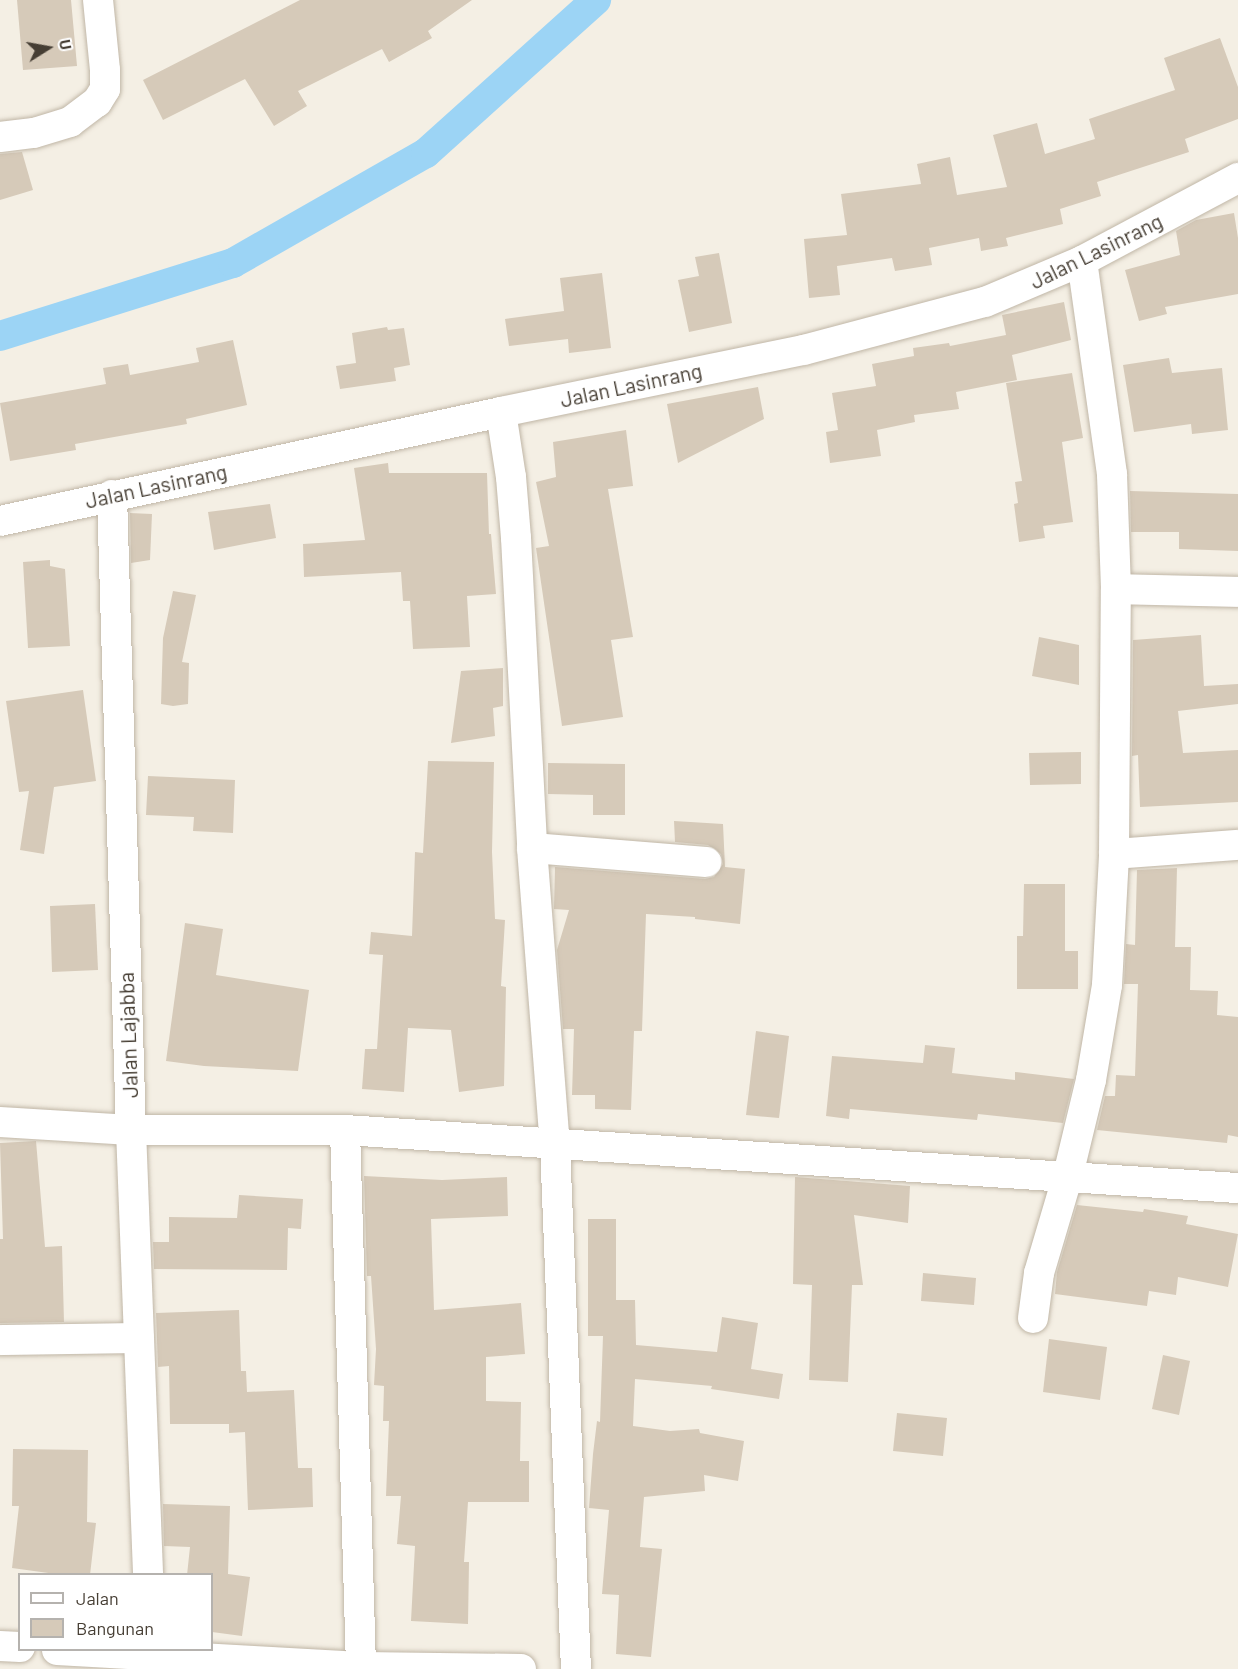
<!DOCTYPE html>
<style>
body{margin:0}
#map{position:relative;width:1238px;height:1669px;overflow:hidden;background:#f4efe4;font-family:Barlow,sans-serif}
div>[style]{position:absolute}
.canal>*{height:30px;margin:-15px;padding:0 15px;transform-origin:15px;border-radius:15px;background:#9cd4f5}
.building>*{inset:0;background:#d6cab9}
.roads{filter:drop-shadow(0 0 2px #c0b6a6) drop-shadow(0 0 2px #c0b6a6)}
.minor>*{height:30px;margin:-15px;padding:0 15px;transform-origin:15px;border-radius:15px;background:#fff}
span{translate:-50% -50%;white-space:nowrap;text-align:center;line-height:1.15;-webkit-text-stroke:5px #fff;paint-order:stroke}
.street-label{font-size:21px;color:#463e34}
.legend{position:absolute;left:18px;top:1573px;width:195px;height:78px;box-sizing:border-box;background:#fff;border:2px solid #b5b2ae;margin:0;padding:8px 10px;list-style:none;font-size:18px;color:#463e34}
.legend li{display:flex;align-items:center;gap:12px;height:30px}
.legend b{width:30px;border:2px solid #b5b2ae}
.north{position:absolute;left:18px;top:18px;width:60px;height:60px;-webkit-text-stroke:4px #fff;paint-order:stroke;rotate:79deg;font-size:16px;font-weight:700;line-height:24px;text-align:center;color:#463e34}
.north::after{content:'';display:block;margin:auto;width:21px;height:27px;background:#463e34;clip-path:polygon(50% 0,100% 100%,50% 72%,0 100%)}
</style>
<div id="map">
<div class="canal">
<i style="left:0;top:336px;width:244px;rotate:-17.4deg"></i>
<i style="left:233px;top:263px;width:222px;rotate:-29.7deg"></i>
<i style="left:426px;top:153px;width:229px;rotate:-42deg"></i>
</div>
<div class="building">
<i style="clip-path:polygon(17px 0,71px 0,77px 66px,23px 70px)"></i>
<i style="clip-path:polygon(300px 0,472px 0,428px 31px,432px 38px,389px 62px,382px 49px,298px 91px,307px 106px,274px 126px,245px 79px,163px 120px,143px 80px)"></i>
<i style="clip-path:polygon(1220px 38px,1238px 87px,1238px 119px,1185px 139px,1189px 152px,1097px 182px,1101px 196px,1060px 209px,1063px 224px,1006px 238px,1008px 246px,981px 251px,979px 238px,929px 248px,932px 265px,895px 271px,892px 258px,837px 266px,840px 295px,809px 298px,804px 239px,847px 235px,841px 194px,921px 184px,917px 164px,950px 157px,957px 195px,1007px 187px,993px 135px,1037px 123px,1045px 154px,1095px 139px,1089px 119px,1175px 90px,1164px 58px)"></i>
<i style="clip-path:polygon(22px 152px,33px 190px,0 200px,0 154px)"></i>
<i style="clip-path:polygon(1234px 213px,1238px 238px,1238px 294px,1165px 307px,1167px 314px,1139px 321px,1125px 270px,1180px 255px,1176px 231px,1196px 220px)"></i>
<i style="clip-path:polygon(719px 253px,732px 323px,689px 332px,678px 280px,699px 276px,695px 257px)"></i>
<i style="clip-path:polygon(602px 273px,611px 348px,569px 353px,568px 339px,509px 346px,505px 319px,564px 311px,560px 278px)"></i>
<i style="clip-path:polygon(1064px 302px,1071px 340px,1012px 355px,1017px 380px,956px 392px,959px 409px,914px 415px,915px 422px,877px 430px,881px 456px,830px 463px,826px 432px,838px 430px,832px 393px,876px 386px,872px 364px,914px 356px,913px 348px,949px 343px,950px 346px,1006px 335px,1002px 315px)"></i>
<i style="clip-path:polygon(387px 327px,388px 330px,404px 328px,410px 365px,394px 368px,396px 381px,340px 389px,336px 366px,356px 363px,352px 333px)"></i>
<i style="clip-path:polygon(233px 340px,247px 405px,186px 419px,187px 424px,75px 444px,76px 450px,10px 461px,0 403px,106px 384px,103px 368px,128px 364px,130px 375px,199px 362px,196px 348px)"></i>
<i style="clip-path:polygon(1169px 358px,1172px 373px,1222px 368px,1228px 430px,1192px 434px,1191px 424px,1134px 432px,1123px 365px)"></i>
<i style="clip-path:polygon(1072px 373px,1083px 438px,1062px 442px,1073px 522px,1043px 526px,1045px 538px,1019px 542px,1014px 504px,1018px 503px,1015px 482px,1022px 481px,1006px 383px)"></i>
<i style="clip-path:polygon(758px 387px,764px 419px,678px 463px,667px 404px)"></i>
<i style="clip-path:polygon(626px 430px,633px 486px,608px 489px,633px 637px,611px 640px,623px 717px,562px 726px,536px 548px,549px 546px,536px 482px,556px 477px,553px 442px)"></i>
<i style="clip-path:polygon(388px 463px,389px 473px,487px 473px,489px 534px,491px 534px,496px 594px,467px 596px,470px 647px,413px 649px,410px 601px,403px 601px,401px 572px,304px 577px,303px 544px,365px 540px,354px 468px)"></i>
<i style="clip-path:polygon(1130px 491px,1238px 494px,1238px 551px,1179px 549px,1179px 532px,1131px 532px)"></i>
<i style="clip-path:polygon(270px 504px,276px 538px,214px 550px,208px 512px)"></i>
<i style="clip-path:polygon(130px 513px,152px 514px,150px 560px,131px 563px)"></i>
<i style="clip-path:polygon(50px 560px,50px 566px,65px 569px,70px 646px,28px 648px,23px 562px)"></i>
<i style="clip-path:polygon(173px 591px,196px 595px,182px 662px,189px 663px,188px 704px,173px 706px,161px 704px,163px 638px)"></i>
<i style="clip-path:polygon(1201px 635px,1204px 686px,1238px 684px,1238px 704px,1178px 711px,1183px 753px,1238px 750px,1238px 802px,1140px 807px,1138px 755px,1132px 756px,1133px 640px)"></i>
<i style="clip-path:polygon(1039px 637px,1079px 645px,1079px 685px,1032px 676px)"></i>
<i style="clip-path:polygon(503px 668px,503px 706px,493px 708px,495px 736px,451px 743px,461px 671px)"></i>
<i style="clip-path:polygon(83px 690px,96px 781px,54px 787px,44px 854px,20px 850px,29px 791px,19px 792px,6px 701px)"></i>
<i style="clip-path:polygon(1081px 752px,1081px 784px,1030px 785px,1029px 753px)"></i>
<i style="clip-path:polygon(428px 761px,494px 762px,492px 852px,495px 919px,505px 920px,501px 986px,506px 987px,504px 1086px,459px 1092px,451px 1030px,408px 1028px,404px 1092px,362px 1089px,365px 1049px,377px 1049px,383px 955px,369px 954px,371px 932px,412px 936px,415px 852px,423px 853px)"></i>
<i style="clip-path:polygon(548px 763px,625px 764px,625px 815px,593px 815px,593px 795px,548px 794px)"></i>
<i style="clip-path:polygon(148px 776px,235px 780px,233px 833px,193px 831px,194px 817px,146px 815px)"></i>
<i style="clip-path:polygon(674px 821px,723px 824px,725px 867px,745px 869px,740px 924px,695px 919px,695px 917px,646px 914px,642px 1031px,634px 1031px,631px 1110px,595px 1109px,595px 1095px,572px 1095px,574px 1029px,563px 1029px,557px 950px,569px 910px,554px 909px,555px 867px,705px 879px,714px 877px,723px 864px,721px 854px,708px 845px,675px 842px)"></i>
<i style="clip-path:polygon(1177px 868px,1175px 947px,1191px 947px,1190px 990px,1218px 991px,1217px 1015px,1238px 1017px,1238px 1137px,1228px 1135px,1227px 1143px,1097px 1130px,1105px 1096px,1115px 1096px,1116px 1075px,1135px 1076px,1138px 984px,1124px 984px,1126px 944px,1135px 945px,1137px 870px)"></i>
<i style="clip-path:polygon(1024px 884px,1065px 884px,1065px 951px,1078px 951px,1078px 989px,1017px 989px,1017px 936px,1023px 936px)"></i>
<i style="clip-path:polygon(95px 904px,98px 970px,52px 972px,50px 906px)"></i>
<i style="clip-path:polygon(185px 923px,223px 929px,216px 975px,309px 990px,298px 1071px,204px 1066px,166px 1061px)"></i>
<i style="clip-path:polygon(756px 1031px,789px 1036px,779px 1118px,746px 1115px)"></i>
<i style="clip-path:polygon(925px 1045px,955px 1048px,952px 1073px,1015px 1080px,1015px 1072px,1074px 1079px,1063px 1123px,978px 1114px,977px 1120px,850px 1109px,849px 1119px,826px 1116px,832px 1056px,923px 1063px)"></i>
<i style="clip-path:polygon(36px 1141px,45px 1247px,62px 1246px,64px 1322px,0 1323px,0 1239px,3px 1239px,0 1143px)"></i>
<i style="clip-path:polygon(364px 1176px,442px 1180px,507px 1177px,508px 1216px,431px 1219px,434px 1310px,521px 1303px,525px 1354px,486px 1357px,486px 1401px,521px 1402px,520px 1461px,529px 1461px,529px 1502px,468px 1502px,464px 1562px,469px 1562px,468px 1624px,411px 1621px,415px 1546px,397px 1544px,401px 1496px,386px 1496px,389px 1421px,383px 1421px,384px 1386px,374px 1385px,376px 1349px,371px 1276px,367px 1276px)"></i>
<i style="clip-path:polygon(795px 1177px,910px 1186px,908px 1223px,854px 1215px,863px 1285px,852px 1285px,848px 1382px,809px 1380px,812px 1285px,793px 1284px)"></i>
<i style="clip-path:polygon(239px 1195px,303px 1199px,301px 1229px,288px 1228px,287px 1270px,154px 1269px,153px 1242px,169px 1242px,169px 1217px,237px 1218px)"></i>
<i style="clip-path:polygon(1077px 1205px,1143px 1212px,1144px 1209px,1188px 1216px,1186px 1224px,1238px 1234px,1228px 1287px,1178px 1277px,1176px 1295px,1149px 1291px,1147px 1306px,1055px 1294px,1057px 1272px)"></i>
<i style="clip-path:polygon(588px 1219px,616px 1219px,616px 1300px,635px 1300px,636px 1345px,717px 1352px,722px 1317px,758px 1323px,751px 1369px,783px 1374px,779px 1399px,711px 1389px,712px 1386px,635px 1379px,633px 1426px,670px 1431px,699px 1429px,700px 1433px,744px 1441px,738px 1481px,704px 1475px,705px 1491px,644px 1497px,640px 1547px,662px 1549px,651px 1657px,616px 1654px,619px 1595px,602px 1594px,609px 1510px,589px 1508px,593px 1454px,597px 1421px,600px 1422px,603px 1336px,588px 1336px)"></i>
<i style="clip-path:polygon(923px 1273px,976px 1278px,974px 1305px,921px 1301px)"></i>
<i style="clip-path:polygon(239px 1310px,241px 1371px,246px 1371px,247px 1392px,294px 1390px,298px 1468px,312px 1468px,313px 1507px,248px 1510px,245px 1432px,229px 1433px,229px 1424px,170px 1424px,169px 1366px,158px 1367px,156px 1313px)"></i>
<i style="clip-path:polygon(1049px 1339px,1107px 1347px,1100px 1400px,1043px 1392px)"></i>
<i style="clip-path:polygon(1163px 1355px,1190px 1361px,1179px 1415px,1152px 1409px)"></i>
<i style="clip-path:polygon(897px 1413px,947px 1418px,943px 1456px,893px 1451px)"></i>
<i style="clip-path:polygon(13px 1449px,88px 1450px,87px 1522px,96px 1523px,90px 1575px,63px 1575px,12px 1568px,19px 1506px,12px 1506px)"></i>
<i style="clip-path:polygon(163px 1504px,230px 1506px,228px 1574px,250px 1577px,242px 1636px,212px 1632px,212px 1575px,187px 1575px,190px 1547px,164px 1546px)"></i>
</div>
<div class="roads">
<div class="minor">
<i style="left:0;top:137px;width:34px;rotate:-7deg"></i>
<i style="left:34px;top:133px;width:38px;rotate:-17deg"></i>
<i style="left:70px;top:122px;width:34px;rotate:-37deg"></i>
<i style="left:97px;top:102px;width:15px;rotate:-58deg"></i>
<i style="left:105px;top:89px;width:19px;rotate:-90deg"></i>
<i style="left:105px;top:70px;width:70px;rotate:-95.7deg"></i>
<i style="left:501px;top:412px;width:66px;rotate:81.3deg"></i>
<i style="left:511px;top:477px;width:61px;rotate:85.3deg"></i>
<i style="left:516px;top:538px;width:310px;rotate:87deg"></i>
<i style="left:532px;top:848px;width:298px;rotate:85.6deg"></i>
<i style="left:555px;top:1145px;width:524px;rotate:87.71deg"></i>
<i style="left:112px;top:495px;width:635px;rotate:88.29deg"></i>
<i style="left:131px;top:1130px;width:444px;rotate:87.8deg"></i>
<i style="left:0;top:521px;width:513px;rotate:-12.27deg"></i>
<i style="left:501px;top:412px;width:309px;rotate:-11.6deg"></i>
<i style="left:804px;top:350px;width:187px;rotate:-14.9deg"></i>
<i style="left:985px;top:302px;width:105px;rotate:-22.9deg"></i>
<i style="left:1082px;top:261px;width:177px;rotate:-28deg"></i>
<i style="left:1116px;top:589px;width:122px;rotate:1.4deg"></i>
<i style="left:532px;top:848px;width:175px;rotate:4.6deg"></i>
<i style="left:1114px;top:854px;width:124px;rotate:-4.2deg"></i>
<i style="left:0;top:1122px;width:131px;rotate:3.5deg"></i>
<i style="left:131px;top:1130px;width:214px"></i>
<i style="left:345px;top:1130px;width:895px;rotate:3.72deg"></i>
<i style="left:345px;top:1130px;width:537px;rotate:88.29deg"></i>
<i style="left:1033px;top:1318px;width:45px;rotate:-82.4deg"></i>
<i style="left:1039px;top:1273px;width:102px;rotate:-73.5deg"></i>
<i style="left:1068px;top:1175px;width:98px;rotate:-76.4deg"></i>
<i style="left:1091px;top:1080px;width:96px;rotate:-80.4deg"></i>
<i style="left:1107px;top:985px;width:131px;rotate:-86.9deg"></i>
<i style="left:1114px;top:854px;width:265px;rotate:-89.6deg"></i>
<i style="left:1116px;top:589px;width:115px;rotate:-92deg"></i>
<i style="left:1112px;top:474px;width:215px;rotate:-98deg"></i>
<i style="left:0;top:1340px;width:139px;rotate:-0.8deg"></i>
<i style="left:0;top:1646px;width:20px;rotate:3deg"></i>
<i style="left:57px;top:1650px;width:304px;rotate:3.2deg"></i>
<i style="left:361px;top:1667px;width:160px;rotate:0.7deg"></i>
</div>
</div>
<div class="street-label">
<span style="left:1096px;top:251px;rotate:-26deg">Jalan Lasinrang</span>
<span style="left:631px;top:385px;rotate:-12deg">Jalan Lasinrang</span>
<span style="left:156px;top:486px;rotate:-12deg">Jalan Lasinrang</span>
<span style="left:128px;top:1035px;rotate:-92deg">Jalan Lajabba</span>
</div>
<ul class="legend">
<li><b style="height:8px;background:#fff"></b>Jalan</li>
<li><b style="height:16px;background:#d6cab9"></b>Bangunan</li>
</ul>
<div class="north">U</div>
</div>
